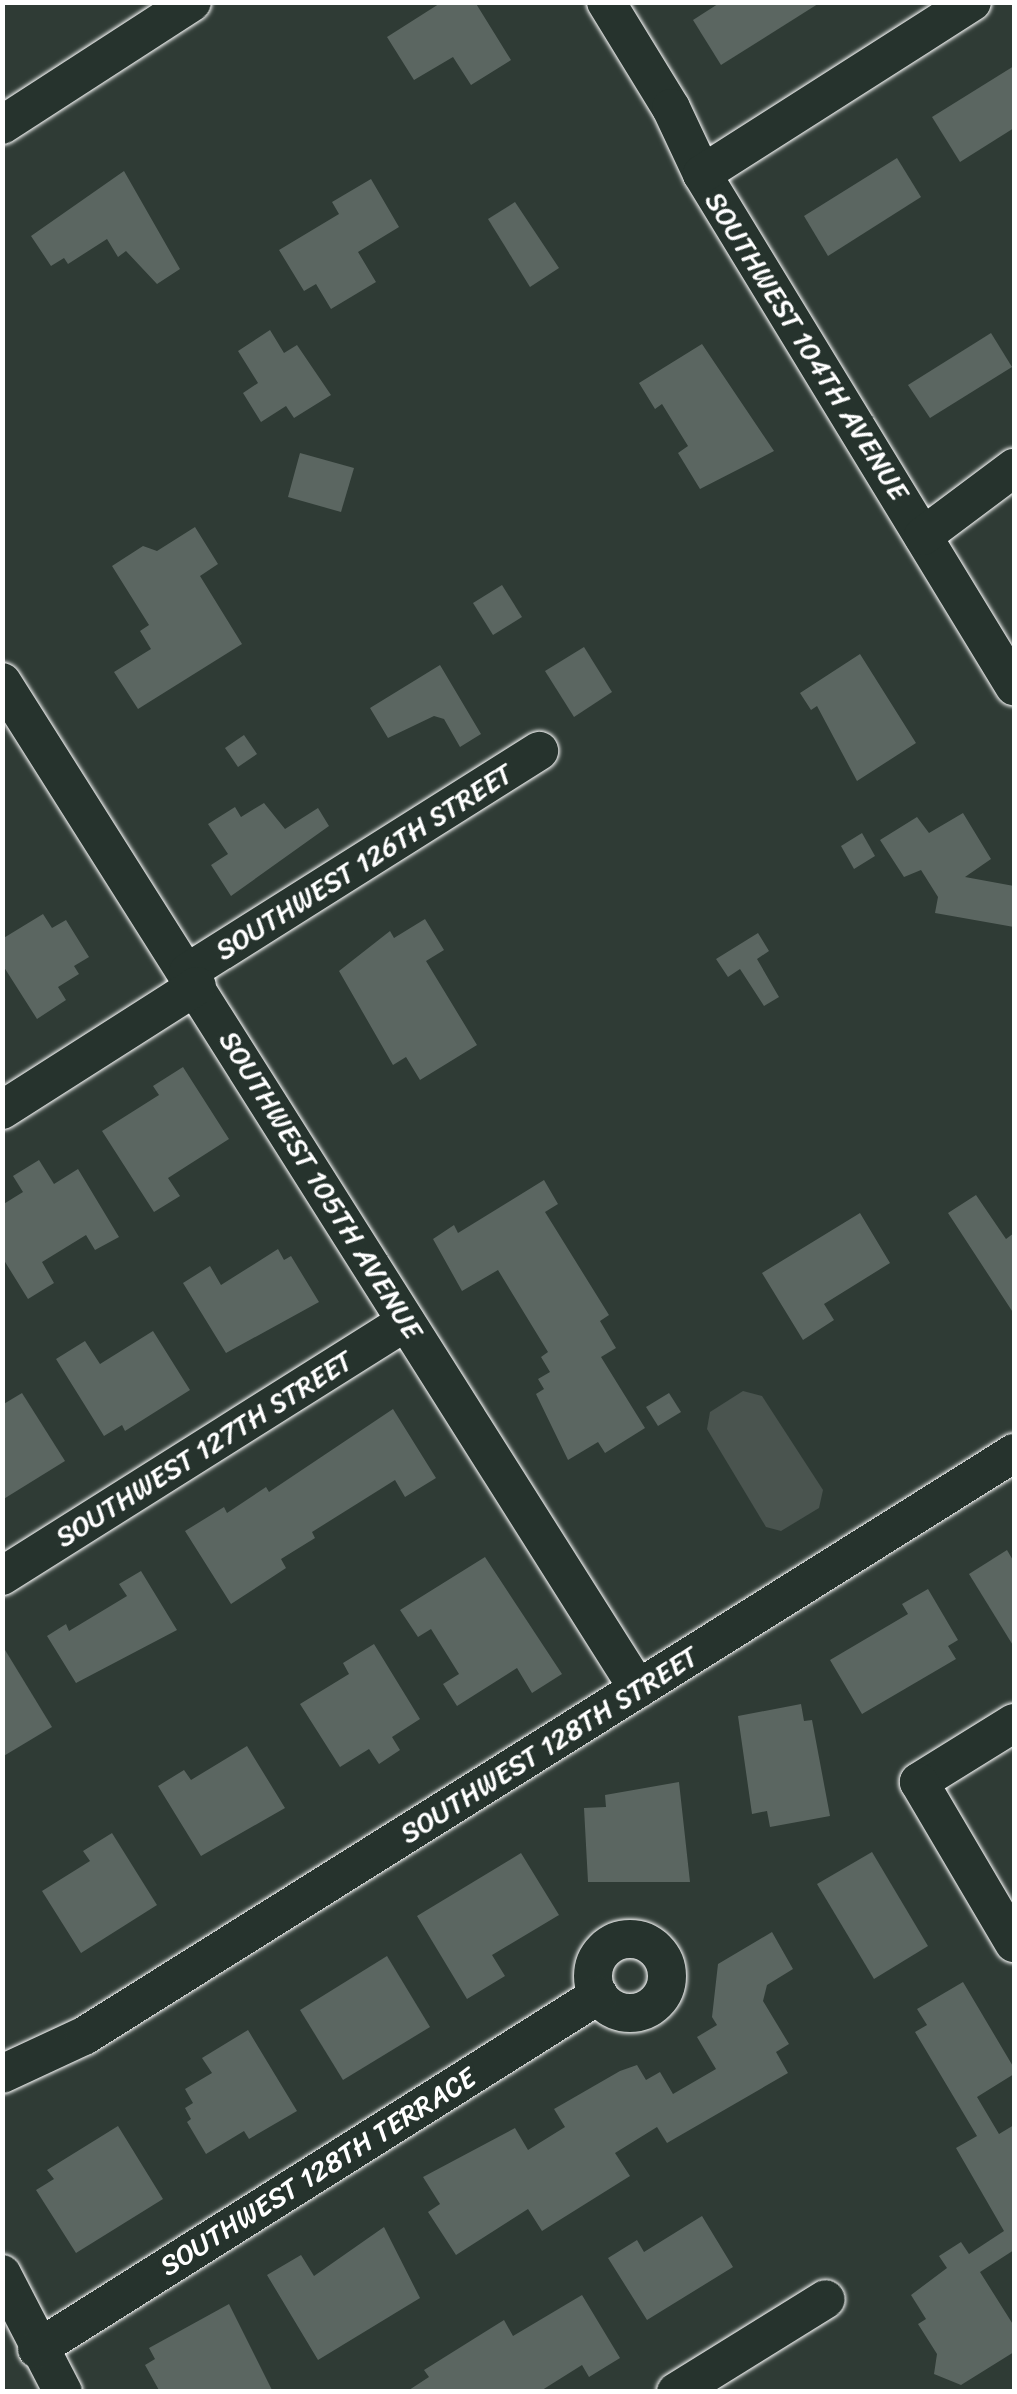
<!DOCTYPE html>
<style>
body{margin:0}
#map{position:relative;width:1017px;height:2394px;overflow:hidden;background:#2f3b35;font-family:Sriracha,sans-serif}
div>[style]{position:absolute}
.green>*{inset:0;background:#4a544f}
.building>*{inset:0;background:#5b6661}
.roads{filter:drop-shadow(0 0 2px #fff) drop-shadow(0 0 2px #fff)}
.minor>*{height:38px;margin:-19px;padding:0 19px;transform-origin:19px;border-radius:19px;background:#26332d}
.minor>.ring{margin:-19px;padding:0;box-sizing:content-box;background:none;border:38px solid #26332d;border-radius:50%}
span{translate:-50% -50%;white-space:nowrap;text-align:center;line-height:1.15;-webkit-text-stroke:8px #26332d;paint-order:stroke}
.street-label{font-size:28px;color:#fff}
.frame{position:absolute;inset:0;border:5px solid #fff;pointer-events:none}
</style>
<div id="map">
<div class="green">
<i style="clip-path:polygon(743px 1391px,762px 1396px,823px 1490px,819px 1508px,781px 1531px,766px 1527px,707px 1429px,710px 1412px)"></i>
</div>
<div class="building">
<i style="clip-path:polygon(442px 2px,475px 2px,511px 60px,471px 85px,453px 57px,414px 80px,387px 37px)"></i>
<i style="clip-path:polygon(721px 2px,821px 2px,721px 65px,693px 20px)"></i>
<i style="clip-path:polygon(1014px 66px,1014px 128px,960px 162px,932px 117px)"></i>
<i style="clip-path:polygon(897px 158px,921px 197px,828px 256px,804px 216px)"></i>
<i style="clip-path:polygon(124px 171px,180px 269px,157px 284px,126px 251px,118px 257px,107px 239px,68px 264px,64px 258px,51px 266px,31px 236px)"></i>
<i style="clip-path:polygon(371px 179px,399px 227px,358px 252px,376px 282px,331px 309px,316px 284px,304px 291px,279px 250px,339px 214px,332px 202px)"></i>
<i style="clip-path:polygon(515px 202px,559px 268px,530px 287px,488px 219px)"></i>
<i style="clip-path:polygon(270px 330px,284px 353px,297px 345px,331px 395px,294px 418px,286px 406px,261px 422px,243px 393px,258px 383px,238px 351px)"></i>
<i style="clip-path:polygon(991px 333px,1012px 367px,930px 418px,908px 385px)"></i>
<i style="clip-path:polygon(702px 344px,774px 451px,700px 489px,678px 453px,688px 446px,662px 404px,655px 409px,639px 383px)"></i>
<i style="clip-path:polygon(300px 453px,354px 468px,341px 512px,288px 497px)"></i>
<i style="clip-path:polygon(195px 527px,218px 564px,200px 576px,242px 644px,138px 709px,114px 672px,151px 649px,140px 631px,149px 625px,112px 566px,143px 546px,157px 551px)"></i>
<i style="clip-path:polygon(502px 585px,522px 617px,493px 635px,473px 603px)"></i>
<i style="clip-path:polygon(584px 647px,612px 692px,574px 717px,545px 671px)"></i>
<i style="clip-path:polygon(860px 654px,916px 743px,857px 781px,817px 706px,811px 710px,800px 693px)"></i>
<i style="clip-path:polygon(440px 665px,481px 734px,460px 747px,444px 719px,434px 716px,388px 738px,370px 708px)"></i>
<i style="clip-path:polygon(244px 735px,257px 754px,238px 767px,225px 748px)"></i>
<i style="clip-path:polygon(264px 803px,285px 829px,318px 808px,329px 826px,231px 896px,211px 865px,228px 854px,208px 824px,235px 807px,241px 817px)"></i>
<i style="clip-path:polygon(963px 813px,991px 859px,965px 877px,1014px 886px,1014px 927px,935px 913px,938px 897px,921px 870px,904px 877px,880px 840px,917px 817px,929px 833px)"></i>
<i style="clip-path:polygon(862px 833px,875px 856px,854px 869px,841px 846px)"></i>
<i style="clip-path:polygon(43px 914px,52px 928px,66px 920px,89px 957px,74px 966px,79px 974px,58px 987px,66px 1000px,37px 1019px,2px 964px,2px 939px)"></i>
<i style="clip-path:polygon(425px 919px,444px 950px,426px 961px,477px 1045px,420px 1080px,406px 1057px,393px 1065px,339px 971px,390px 931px,394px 938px)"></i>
<i style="clip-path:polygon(758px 933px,769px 951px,757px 959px,779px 997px,764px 1006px,740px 969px,728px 977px,716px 959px)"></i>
<i style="clip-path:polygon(183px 1067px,229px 1139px,168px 1178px,180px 1196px,154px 1212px,102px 1131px,159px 1095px,153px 1086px)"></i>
<i style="clip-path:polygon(39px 1160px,54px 1184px,78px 1169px,119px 1237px,95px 1250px,86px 1235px,42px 1262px,54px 1283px,28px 1299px,2px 1257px,2px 1205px,23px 1192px,13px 1176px)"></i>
<i style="clip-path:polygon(544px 1180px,558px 1204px,545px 1212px,609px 1315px,600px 1321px,616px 1348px,601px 1357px,645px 1428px,605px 1453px,598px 1442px,568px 1460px,536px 1394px,544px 1389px,538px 1379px,550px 1372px,541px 1357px,548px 1352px,498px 1270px,462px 1291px,433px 1239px,454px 1225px,458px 1233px)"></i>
<i style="clip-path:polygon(976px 1195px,1006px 1239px,1014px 1233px,1014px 1314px,948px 1213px)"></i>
<i style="clip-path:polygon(860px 1213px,890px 1263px,824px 1304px,834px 1320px,803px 1340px,762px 1273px)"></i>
<i style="clip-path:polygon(278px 1249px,284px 1260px,291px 1256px,319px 1302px,226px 1353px,183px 1283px,210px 1266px,221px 1285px)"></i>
<i style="clip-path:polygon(153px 1331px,190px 1390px,125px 1431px,122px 1425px,104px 1436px,56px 1359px,85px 1341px,100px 1364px)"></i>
<i style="clip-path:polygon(22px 1393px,65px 1461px,2px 1500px,2px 1405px)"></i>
<i style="clip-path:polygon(669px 1393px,681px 1412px,658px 1426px,646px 1407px)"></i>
<i style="clip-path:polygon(393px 1409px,436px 1478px,405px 1497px,395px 1480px,312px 1532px,315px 1538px,281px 1559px,286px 1568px,231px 1604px,185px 1531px,224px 1507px,227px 1513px,266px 1487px,269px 1492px)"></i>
<i style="clip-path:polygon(1007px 1550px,1014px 1562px,1014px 1647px,969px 1574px)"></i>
<i style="clip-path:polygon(485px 1557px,562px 1674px,532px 1693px,517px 1668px,457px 1706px,443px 1684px,459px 1674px,431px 1629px,418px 1637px,400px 1610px)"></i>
<i style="clip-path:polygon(141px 1571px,177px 1630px,76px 1683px,47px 1636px,66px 1624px,69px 1631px,127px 1596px,119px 1584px)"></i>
<i style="clip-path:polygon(928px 1589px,958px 1640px,948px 1646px,956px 1659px,862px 1714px,830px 1660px,908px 1614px,902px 1604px)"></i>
<i style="clip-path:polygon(374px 1644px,420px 1719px,392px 1737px,400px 1750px,379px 1764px,369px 1749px,340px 1767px,300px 1704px,349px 1674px,343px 1663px)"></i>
<i style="clip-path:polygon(2px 1645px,52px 1727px,2px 1757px)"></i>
<i style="clip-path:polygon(801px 1704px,804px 1721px,812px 1720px,830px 1816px,770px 1827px,767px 1811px,752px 1814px,738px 1716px)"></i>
<i style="clip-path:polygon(247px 1746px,285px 1808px,201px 1856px,158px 1786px,184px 1770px,191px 1780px)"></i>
<i style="clip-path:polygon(679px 1782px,690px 1882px,588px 1882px,584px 1808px,606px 1807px,605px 1795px)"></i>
<i style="clip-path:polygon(112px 1833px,157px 1905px,81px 1953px,42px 1891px,90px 1861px,83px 1851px)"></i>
<i style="clip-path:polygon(872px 1852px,928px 1946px,874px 1979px,817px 1884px)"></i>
<i style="clip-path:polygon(521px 1853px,559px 1915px,492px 1955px,505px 1976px,467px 1999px,417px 1916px)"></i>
<i style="clip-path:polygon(772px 1932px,793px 1969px,767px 1985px,763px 2001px,789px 2044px,776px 2052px,788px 2073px,667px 2143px,657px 2127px,615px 2153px,630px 2176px,542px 2231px,528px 2209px,456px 2255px,428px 2212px,440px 2204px,423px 2177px,515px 2128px,528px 2150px,565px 2127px,554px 2109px,620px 2071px,637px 2065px,646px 2080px,660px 2072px,673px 2094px,716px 2069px,697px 2037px,717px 2025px,712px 2017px,718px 1964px)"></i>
<i style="clip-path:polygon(387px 1956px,430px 2027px,343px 2080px,300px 2010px)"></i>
<i style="clip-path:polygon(963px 1982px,1014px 2068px,1014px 2074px,977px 2097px,999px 2134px,1014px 2125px,1014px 2250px,980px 2272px,1014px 2326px,1014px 2352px,961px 2385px,934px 2374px,937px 2354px,918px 2324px,926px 2319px,911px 2295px,947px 2268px,939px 2256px,961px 2242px,969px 2254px,1004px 2231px,956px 2148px,977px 2136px,915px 2032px,927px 2025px,917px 2009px)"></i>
<i style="clip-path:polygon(248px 2030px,297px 2111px,249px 2139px,244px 2131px,206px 2154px,187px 2122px,191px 2119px,185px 2108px,193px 2103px,185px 2089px,212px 2073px,202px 2058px)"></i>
<i style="clip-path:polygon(118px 2126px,163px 2199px,76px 2253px,36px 2190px,54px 2179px,47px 2170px)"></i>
<i style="clip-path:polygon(702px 2216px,733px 2267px,647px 2320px,608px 2258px,637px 2240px,644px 2252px)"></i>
<i style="clip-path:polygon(384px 2227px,420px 2298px,318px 2360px,267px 2275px,301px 2255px,314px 2276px)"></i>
<i style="clip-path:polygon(582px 2295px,620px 2358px,589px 2377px,582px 2365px,539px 2392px,406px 2392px,429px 2377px,424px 2370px,504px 2320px,513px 2336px)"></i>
<i style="clip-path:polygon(229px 2304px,273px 2392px,160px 2392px,145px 2365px,155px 2359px,149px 2348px)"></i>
</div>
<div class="roads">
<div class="minor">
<i style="left:606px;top:2px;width:124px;rotate:58.5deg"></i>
<i style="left:671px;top:108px;width:73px;rotate:64.8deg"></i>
<i style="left:702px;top:174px;width:600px;rotate:58.64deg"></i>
<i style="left:2px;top:125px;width:226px;rotate:-32.9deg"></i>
<i style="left:702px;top:174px;width:320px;rotate:-32.5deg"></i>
<i style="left:923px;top:536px;width:114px;rotate:-36.8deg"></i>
<i style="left:2px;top:682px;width:1191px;rotate:57.72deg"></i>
<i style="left:188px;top:972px;width:415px;rotate:-32.2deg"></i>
<i style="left:2px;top:1110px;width:231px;rotate:-32.5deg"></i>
<i style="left:2px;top:1576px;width:477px;rotate:-32.2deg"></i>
<i style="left:1014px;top:1723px;width:112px;rotate:148.2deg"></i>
<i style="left:919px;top:1782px;width:187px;rotate:59.5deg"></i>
<i class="ring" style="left:593px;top:1939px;width:36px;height:36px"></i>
<i style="left:2px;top:2074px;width:90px;rotate:-24.9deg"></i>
<i style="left:84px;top:2036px;width:1098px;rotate:-32.08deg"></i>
<i style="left:2px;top:2274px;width:133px;rotate:62.7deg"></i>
<i style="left:37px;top:2349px;width:664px;rotate:-32.21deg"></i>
<i style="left:676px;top:2392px;width:176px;rotate:-31.8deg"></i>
</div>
</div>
<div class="street-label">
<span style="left:807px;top:346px;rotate:58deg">SOUTHWEST 104TH AVENUE</span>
<span style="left:364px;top:862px;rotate:-32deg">SOUTHWEST 126TH STREET</span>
<span style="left:321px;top:1185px;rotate:58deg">SOUTHWEST 105TH AVENUE</span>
<span style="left:204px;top:1449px;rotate:-32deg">SOUTHWEST 127TH STREET</span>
<span style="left:549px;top:1745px;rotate:-32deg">SOUTHWEST 128TH STREET</span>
<span style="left:318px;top:2172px;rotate:-32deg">SOUTHWEST 128TH TERRACE</span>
</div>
<div class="frame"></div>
</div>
